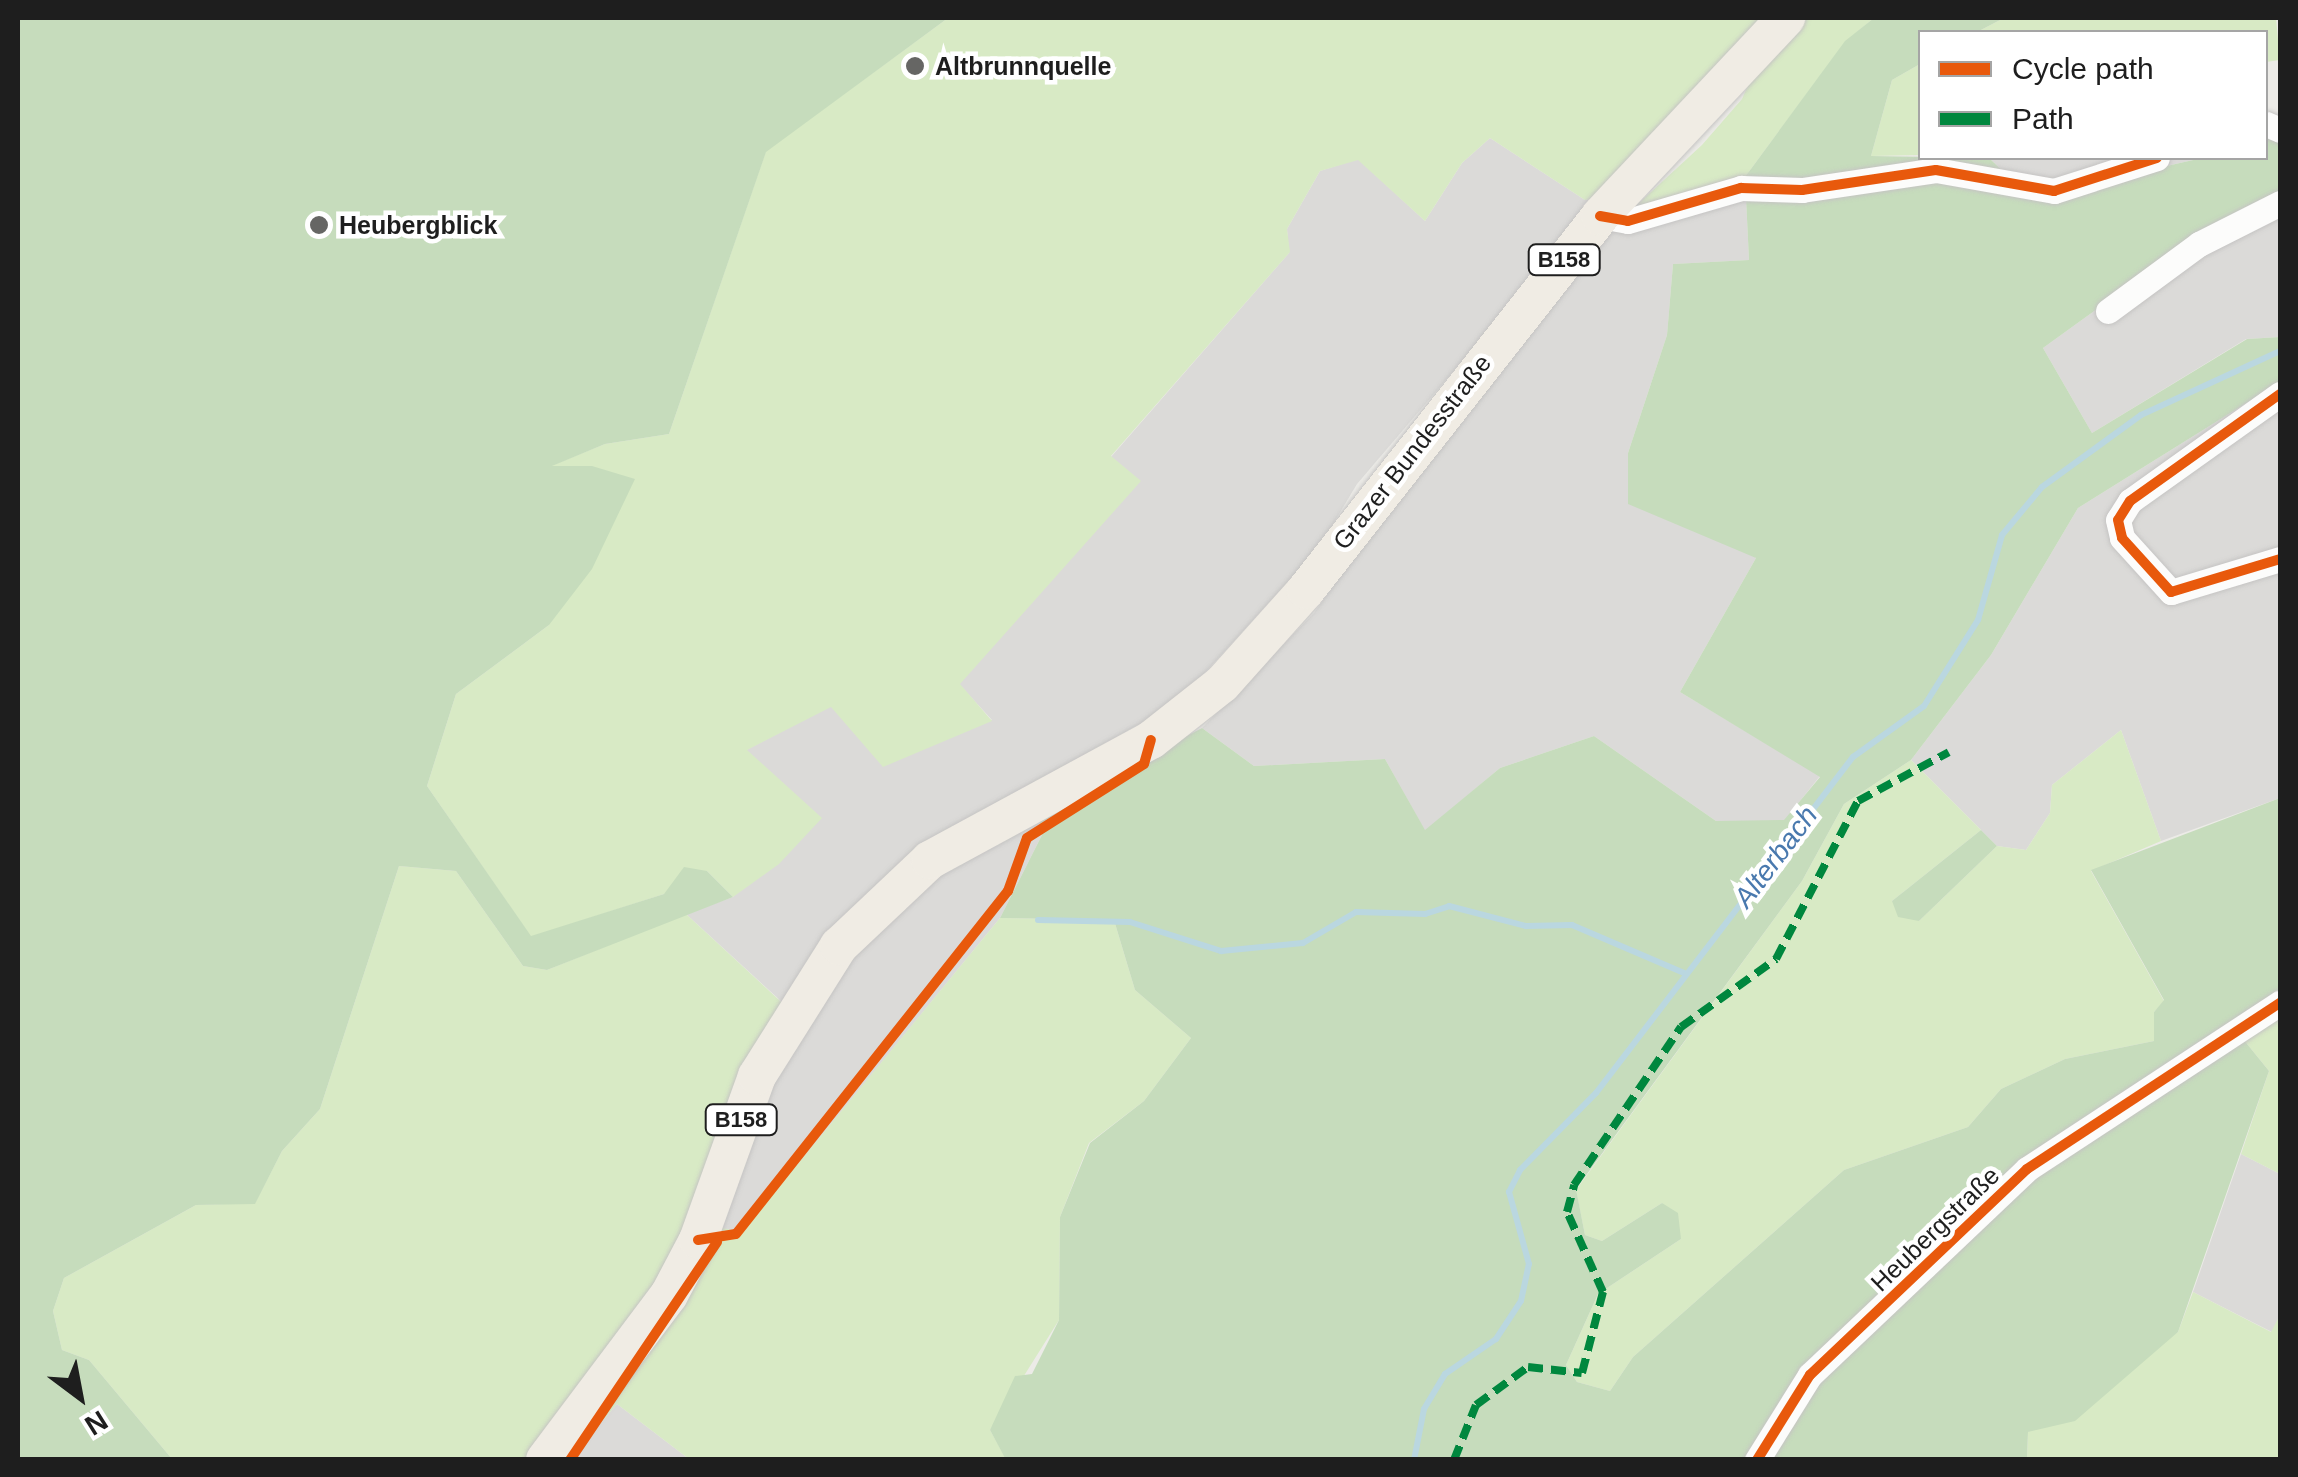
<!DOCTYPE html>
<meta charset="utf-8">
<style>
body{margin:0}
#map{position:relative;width:2298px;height:1477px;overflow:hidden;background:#ecebe7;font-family:Helvetica,sans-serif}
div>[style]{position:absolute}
.residential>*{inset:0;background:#dbdad8}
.grass>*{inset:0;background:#d8eac5}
.forest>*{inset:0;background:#c6dcbc}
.stream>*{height:6px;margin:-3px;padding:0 3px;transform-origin:3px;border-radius:3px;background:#bad7e0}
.roads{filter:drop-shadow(0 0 2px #c5c4c3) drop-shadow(0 0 2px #c5c4c3)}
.minor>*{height:25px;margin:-12.5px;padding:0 12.5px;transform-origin:12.5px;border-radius:12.5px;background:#fcfcfb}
.primary>*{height:38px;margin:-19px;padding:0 19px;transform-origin:19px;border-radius:19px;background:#f0ece4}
.quiet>*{height:8px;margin-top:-4px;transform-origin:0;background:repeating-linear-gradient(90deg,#00873e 0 15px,transparent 0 23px)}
.cycleway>*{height:10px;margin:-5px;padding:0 5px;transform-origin:5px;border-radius:5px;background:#e8590c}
.dots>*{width:28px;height:28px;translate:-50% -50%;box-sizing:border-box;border:5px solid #fff;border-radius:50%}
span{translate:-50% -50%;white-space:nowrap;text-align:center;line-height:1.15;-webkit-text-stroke:9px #fff;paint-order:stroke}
.shield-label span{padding:2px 8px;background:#fff;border:2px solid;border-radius:8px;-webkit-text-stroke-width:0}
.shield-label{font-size:22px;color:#1e1e1e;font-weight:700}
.poi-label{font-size:25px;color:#1e1e1e;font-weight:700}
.left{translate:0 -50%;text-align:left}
.street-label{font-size:25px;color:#1e1e1e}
.water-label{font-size:28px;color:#4979ae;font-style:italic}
.frame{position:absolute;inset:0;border:20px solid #1e1e1e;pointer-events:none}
.legend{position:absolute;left:1918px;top:30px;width:350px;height:130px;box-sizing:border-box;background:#fff;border:2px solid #a5a5a5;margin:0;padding:12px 18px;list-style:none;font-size:30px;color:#1e1e1e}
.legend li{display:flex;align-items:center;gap:20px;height:50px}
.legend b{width:50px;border:2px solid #a5a5a5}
.north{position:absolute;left:30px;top:1347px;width:100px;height:100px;-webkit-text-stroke:8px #fff;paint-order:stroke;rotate:148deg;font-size:28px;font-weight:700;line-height:40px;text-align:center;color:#1e1e1e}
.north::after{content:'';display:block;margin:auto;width:35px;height:45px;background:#1e1e1e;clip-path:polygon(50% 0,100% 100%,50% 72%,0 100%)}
</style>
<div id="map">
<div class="residential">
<i style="clip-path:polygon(1490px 138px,1585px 200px,1601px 198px,1357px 484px,1318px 549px,1177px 703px,921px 846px,782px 1002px,686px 914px,733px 897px,821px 818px,746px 750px,831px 706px,992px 720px,959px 684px,1140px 481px,1111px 457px,1289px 253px,1287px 229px,1320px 171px,1358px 159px,1425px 221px,1462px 163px)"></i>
<i style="clip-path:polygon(1989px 158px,2202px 158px,2030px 197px)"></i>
<i style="clip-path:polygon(1745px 177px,1749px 260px,1673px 264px,1667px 335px,1628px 453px,1756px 558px,1680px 692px,1820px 776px,1784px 821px,1716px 821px,1594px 736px,1500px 768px,1425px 831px,1385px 759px,1254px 766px,1202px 728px,1314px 613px,1403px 489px,1626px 215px)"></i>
<i style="clip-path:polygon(2280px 194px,2280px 337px,2246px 339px,2092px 433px,2043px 348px,2194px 239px)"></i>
<i style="clip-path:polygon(2280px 382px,2280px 798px,2161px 841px,2121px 730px,2052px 785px,2050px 813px,2026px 850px,1997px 846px,1911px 760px,1991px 655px,2078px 508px)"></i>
<i style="clip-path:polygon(1038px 814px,1042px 835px,1000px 918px,742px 1233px,722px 1229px,754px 1124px,803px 1022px,859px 947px,947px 869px)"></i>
<i style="clip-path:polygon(2241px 1154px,2280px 1174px,2280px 1315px,2272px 1332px,2193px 1292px)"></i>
<i style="clip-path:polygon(617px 1404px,689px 1459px,570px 1460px)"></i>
</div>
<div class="grass">
<i style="clip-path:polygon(948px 18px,1769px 18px,1601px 198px,1585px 200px,1490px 138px,1462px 163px,1425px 221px,1358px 160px,1320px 171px,1287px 229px,1290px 252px,1111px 456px,1141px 481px,960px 684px,992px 721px,883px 767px,831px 707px,747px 750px,822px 818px,779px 864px,733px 897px,707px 871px,664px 894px,531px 937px,427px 786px,456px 694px,549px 625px,548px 467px,605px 444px,669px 434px,766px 151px)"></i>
<i style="clip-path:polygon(1803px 18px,1874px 18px,1845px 42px,1745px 177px,1626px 215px,1702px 145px,1742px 99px,1757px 64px)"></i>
<i style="clip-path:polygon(2004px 18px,2276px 18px,2280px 60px,2266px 62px,2266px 32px,1977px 32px)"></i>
<i style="clip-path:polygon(1920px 64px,1920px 155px,1871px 156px,1892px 80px)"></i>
<i style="clip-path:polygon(2121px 730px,2161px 841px,2091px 871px,2164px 1001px,2154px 1012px,2154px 1041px,2065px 1059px,2001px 1089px,1968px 1127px,1844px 1170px,1633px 1357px,1610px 1391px,1577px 1382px,1566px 1365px,1598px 1294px,1681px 1239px,1662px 1203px,1602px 1241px,1585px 1235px,1576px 1190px,1802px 881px,1844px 804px,1911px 760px,1981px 830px,1892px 901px,1919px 921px,1997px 846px,2026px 850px,2050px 813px,2052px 785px)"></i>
<i style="clip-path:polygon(399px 866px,456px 871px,523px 966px,547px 970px,686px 914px,803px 1022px,754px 1124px,722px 1228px,742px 1232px,1000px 918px,1114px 920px,1135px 990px,1191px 1038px,1144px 1101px,1089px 1143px,1060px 1217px,1059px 1320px,990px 1430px,1006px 1459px,689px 1459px,617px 1404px,570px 1459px,172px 1459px,89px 1360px,62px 1350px,53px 1311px,64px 1278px,196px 1205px,255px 1203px,282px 1151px,320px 1109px)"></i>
<i style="clip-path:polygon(2280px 1009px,2280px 1174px,2241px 1154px,2269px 1071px,2239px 1034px)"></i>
<i style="clip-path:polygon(2193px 1292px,2271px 1332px,2280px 1315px,2280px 1459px,2027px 1460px,2028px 1432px,2178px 1332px)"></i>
</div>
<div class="forest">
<i style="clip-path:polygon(18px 18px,948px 18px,766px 152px,669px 434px,605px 444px,552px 466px,592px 466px,635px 479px,592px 569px,549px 625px,456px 694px,427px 786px,531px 936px,664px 894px,684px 867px,707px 871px,733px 897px,547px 970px,523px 966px,456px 871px,399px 866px,320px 1109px,282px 1151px,255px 1204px,196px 1205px,64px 1278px,53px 1311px,62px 1350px,89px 1360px,172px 1459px,18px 1459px)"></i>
<i style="clip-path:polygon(1874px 18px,2004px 18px,1977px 32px,1920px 32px,1920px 64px,1892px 80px,1871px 156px,1989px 158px,2030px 197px,2202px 158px,2266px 158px,2266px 136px,2280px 138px,2280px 194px,2194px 239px,2043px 348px,2092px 433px,2247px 339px,2280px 337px,2280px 382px,2078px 508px,1991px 655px,1911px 760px,1844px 804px,1802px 881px,1576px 1189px,1585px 1235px,1602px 1241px,1662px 1203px,1678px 1213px,1681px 1239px,1598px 1294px,1566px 1365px,1577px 1382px,1610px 1391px,1633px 1357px,1844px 1170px,1968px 1127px,2001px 1089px,2065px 1059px,2154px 1041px,2154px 1012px,2164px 1000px,2091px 870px,2280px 798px,2280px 1009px,2239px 1034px,2269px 1071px,2178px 1332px,2075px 1421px,2028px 1432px,2027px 1459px,1006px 1460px,990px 1430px,1015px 1376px,1032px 1374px,1059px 1320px,1060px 1217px,1090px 1143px,1144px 1101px,1191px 1038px,1135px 990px,1114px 920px,1000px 918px,1042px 835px,1038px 814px,1202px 728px,1254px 766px,1385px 759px,1425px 830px,1500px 768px,1594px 736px,1716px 821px,1784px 820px,1820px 777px,1680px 692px,1756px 558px,1628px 504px,1628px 453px,1667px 335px,1673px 264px,1749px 260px,1745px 177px,1845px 41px)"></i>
<i style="clip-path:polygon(1981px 830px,1997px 846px,1919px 921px,1898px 917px,1892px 901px)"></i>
</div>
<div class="stream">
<i style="left:1038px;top:920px;width:92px;rotate:1.2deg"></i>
<i style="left:1130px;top:922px;width:96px;rotate:17.7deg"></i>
<i style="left:1221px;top:951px;width:82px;rotate:-5.6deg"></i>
<i style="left:1303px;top:943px;width:61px;rotate:-30.3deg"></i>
<i style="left:1356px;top:912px;width:69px;rotate:1.7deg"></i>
<i style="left:1425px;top:914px;width:25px;rotate:-18deg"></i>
<i style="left:1449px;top:906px;width:80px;rotate:14.6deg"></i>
<i style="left:1526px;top:926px;width:46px;rotate:-1.2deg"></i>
<i style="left:1572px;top:925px;width:122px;rotate:23.2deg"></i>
<i style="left:1414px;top:1460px;width:52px;rotate:-78.9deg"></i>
<i style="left:1424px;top:1409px;width:41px;rotate:-59deg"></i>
<i style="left:1445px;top:1374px;width:62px;rotate:-34.5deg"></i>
<i style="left:1496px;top:1339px;width:45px;rotate:-56.7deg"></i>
<i style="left:1521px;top:1301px;width:38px;rotate:-78deg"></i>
<i style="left:1529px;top:1264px;width:75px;rotate:-105.5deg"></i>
<i style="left:1509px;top:1192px;width:25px;rotate:-63deg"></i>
<i style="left:1520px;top:1170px;width:108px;rotate:-45.4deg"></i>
<i style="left:1596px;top:1093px;width:423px;rotate:-52.6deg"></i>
<i style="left:1853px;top:757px;width:87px;rotate:-35.7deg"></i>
<i style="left:1924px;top:706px;width:102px;rotate:-57.9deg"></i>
<i style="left:1978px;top:620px;width:88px;rotate:-74.2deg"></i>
<i style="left:2002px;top:535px;width:62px;rotate:-50.2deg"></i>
<i style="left:2042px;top:487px;width:122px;rotate:-36deg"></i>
<i style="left:2141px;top:415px;width:153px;rotate:-24.7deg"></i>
</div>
<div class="roads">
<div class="minor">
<i style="left:2266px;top:124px;width:15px;rotate:23deg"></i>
<i style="left:1600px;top:216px;width:28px;rotate:10deg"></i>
<i style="left:1628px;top:221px;width:118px;rotate:-16.3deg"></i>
<i style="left:1741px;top:188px;width:61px;rotate:1.9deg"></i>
<i style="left:1802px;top:190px;width:135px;rotate:-8.5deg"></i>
<i style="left:1936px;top:170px;width:120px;rotate:10.1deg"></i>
<i style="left:2054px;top:191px;width:108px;rotate:-17.8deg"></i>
<i style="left:2108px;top:311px;width:113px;rotate:-36.4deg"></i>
<i style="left:2199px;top:244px;width:91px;rotate:-26.8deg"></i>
<i style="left:2280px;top:394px;width:184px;rotate:144.5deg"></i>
<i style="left:2130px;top:501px;width:22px;rotate:122deg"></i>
<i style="left:2118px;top:520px;width:18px;rotate:77deg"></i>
<i style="left:2122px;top:538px;width:73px;rotate:47.8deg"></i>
<i style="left:2171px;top:592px;width:114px;rotate:-16.8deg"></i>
<i style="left:1757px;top:1460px;width:100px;rotate:-58.1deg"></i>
<i style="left:1810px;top:1375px;width:299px;rotate:-43.5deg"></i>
<i style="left:2027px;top:1169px;width:303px;rotate:-33.3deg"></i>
</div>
<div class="primary">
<i style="left:545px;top:1460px;width:206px;rotate:-53.1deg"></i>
<i style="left:669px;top:1295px;width:62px;rotate:-62.2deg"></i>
<i style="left:698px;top:1240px;width:174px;rotate:-70.2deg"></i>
<i style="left:757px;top:1076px;width:154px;rotate:-57.8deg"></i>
<i style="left:839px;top:946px;width:125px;rotate:-43.4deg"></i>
<i style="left:930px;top:860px;width:251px;rotate:-28.5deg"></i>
<i style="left:1151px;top:740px;width:90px;rotate:-38.3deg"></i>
<i style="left:1222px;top:684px;width:126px;rotate:-48.2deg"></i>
<i style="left:1306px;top:590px;width:476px;rotate:-51.8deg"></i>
<i style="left:1600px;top:216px;width:272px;rotate:-46.8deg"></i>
</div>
</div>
<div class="quiet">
<i style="left:1454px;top:1460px;width:59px;rotate:-68.2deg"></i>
<i style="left:1476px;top:1405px;width:64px;rotate:-36.2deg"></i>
<i style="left:1528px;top:1367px;width:54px;rotate:6.3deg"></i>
<i style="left:1582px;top:1373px;width:84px;rotate:-75.5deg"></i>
<i style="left:1603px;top:1292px;width:88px;rotate:-114.2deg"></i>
<i style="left:1567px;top:1212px;width:28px;rotate:-75deg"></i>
<i style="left:1574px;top:1185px;width:191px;rotate:-55.9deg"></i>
<i style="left:1681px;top:1027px;width:117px;rotate:-35.6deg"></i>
<i style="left:1776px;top:959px;width:178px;rotate:-62.6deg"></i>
<i style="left:1858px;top:801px;width:103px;rotate:-28.3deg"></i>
</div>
<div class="cycleway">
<i style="left:1600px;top:216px;width:28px;rotate:10deg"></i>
<i style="left:1628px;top:221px;width:118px;rotate:-16.3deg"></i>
<i style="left:1741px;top:188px;width:61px;rotate:1.9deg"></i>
<i style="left:1802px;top:190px;width:135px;rotate:-8.5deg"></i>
<i style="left:1936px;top:170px;width:120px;rotate:10.1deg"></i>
<i style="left:2054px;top:191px;width:108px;rotate:-17.8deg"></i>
<i style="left:2280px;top:394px;width:184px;rotate:144.5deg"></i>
<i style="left:2130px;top:501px;width:22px;rotate:122deg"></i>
<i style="left:2118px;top:520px;width:18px;rotate:77deg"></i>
<i style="left:2122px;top:538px;width:73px;rotate:47.8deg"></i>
<i style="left:2171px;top:592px;width:114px;rotate:-16.8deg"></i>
<i style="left:698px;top:1240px;width:38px;rotate:-9deg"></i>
<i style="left:736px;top:1234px;width:438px;rotate:-51.6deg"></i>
<i style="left:1008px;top:891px;width:56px;rotate:-70.3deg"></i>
<i style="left:1027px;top:838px;width:138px;rotate:-32.3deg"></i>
<i style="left:1144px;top:764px;width:25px;rotate:-74deg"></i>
<i style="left:570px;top:1460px;width:263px;rotate:-56deg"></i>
<i style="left:1757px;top:1460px;width:100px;rotate:-58.1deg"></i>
<i style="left:1810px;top:1375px;width:299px;rotate:-43.5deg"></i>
<i style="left:2027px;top:1169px;width:303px;rotate:-33.3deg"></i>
</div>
<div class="dots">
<i style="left:915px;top:66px;background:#666664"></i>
<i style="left:319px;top:225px;background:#666664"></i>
</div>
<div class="shield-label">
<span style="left:1564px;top:260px">B158</span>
<span style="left:741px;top:1120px">B158</span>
</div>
<div class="poi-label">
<span class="left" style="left:935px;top:66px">Altbrunnquelle</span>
<span class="left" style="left:339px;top:225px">Heubergblick</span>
</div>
<div class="street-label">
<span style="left:1412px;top:452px;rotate:-52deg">Grazer Bundesstraße</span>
<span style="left:1935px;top:1229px;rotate:-44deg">Heubergstraße</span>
</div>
<div class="water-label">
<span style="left:1776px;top:857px;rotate:-53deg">Alterbach</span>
</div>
<div class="frame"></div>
<ul class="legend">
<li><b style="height:12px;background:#e8590c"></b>Cycle path</li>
<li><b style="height:12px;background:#00873e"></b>Path</li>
</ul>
<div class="north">N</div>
</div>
